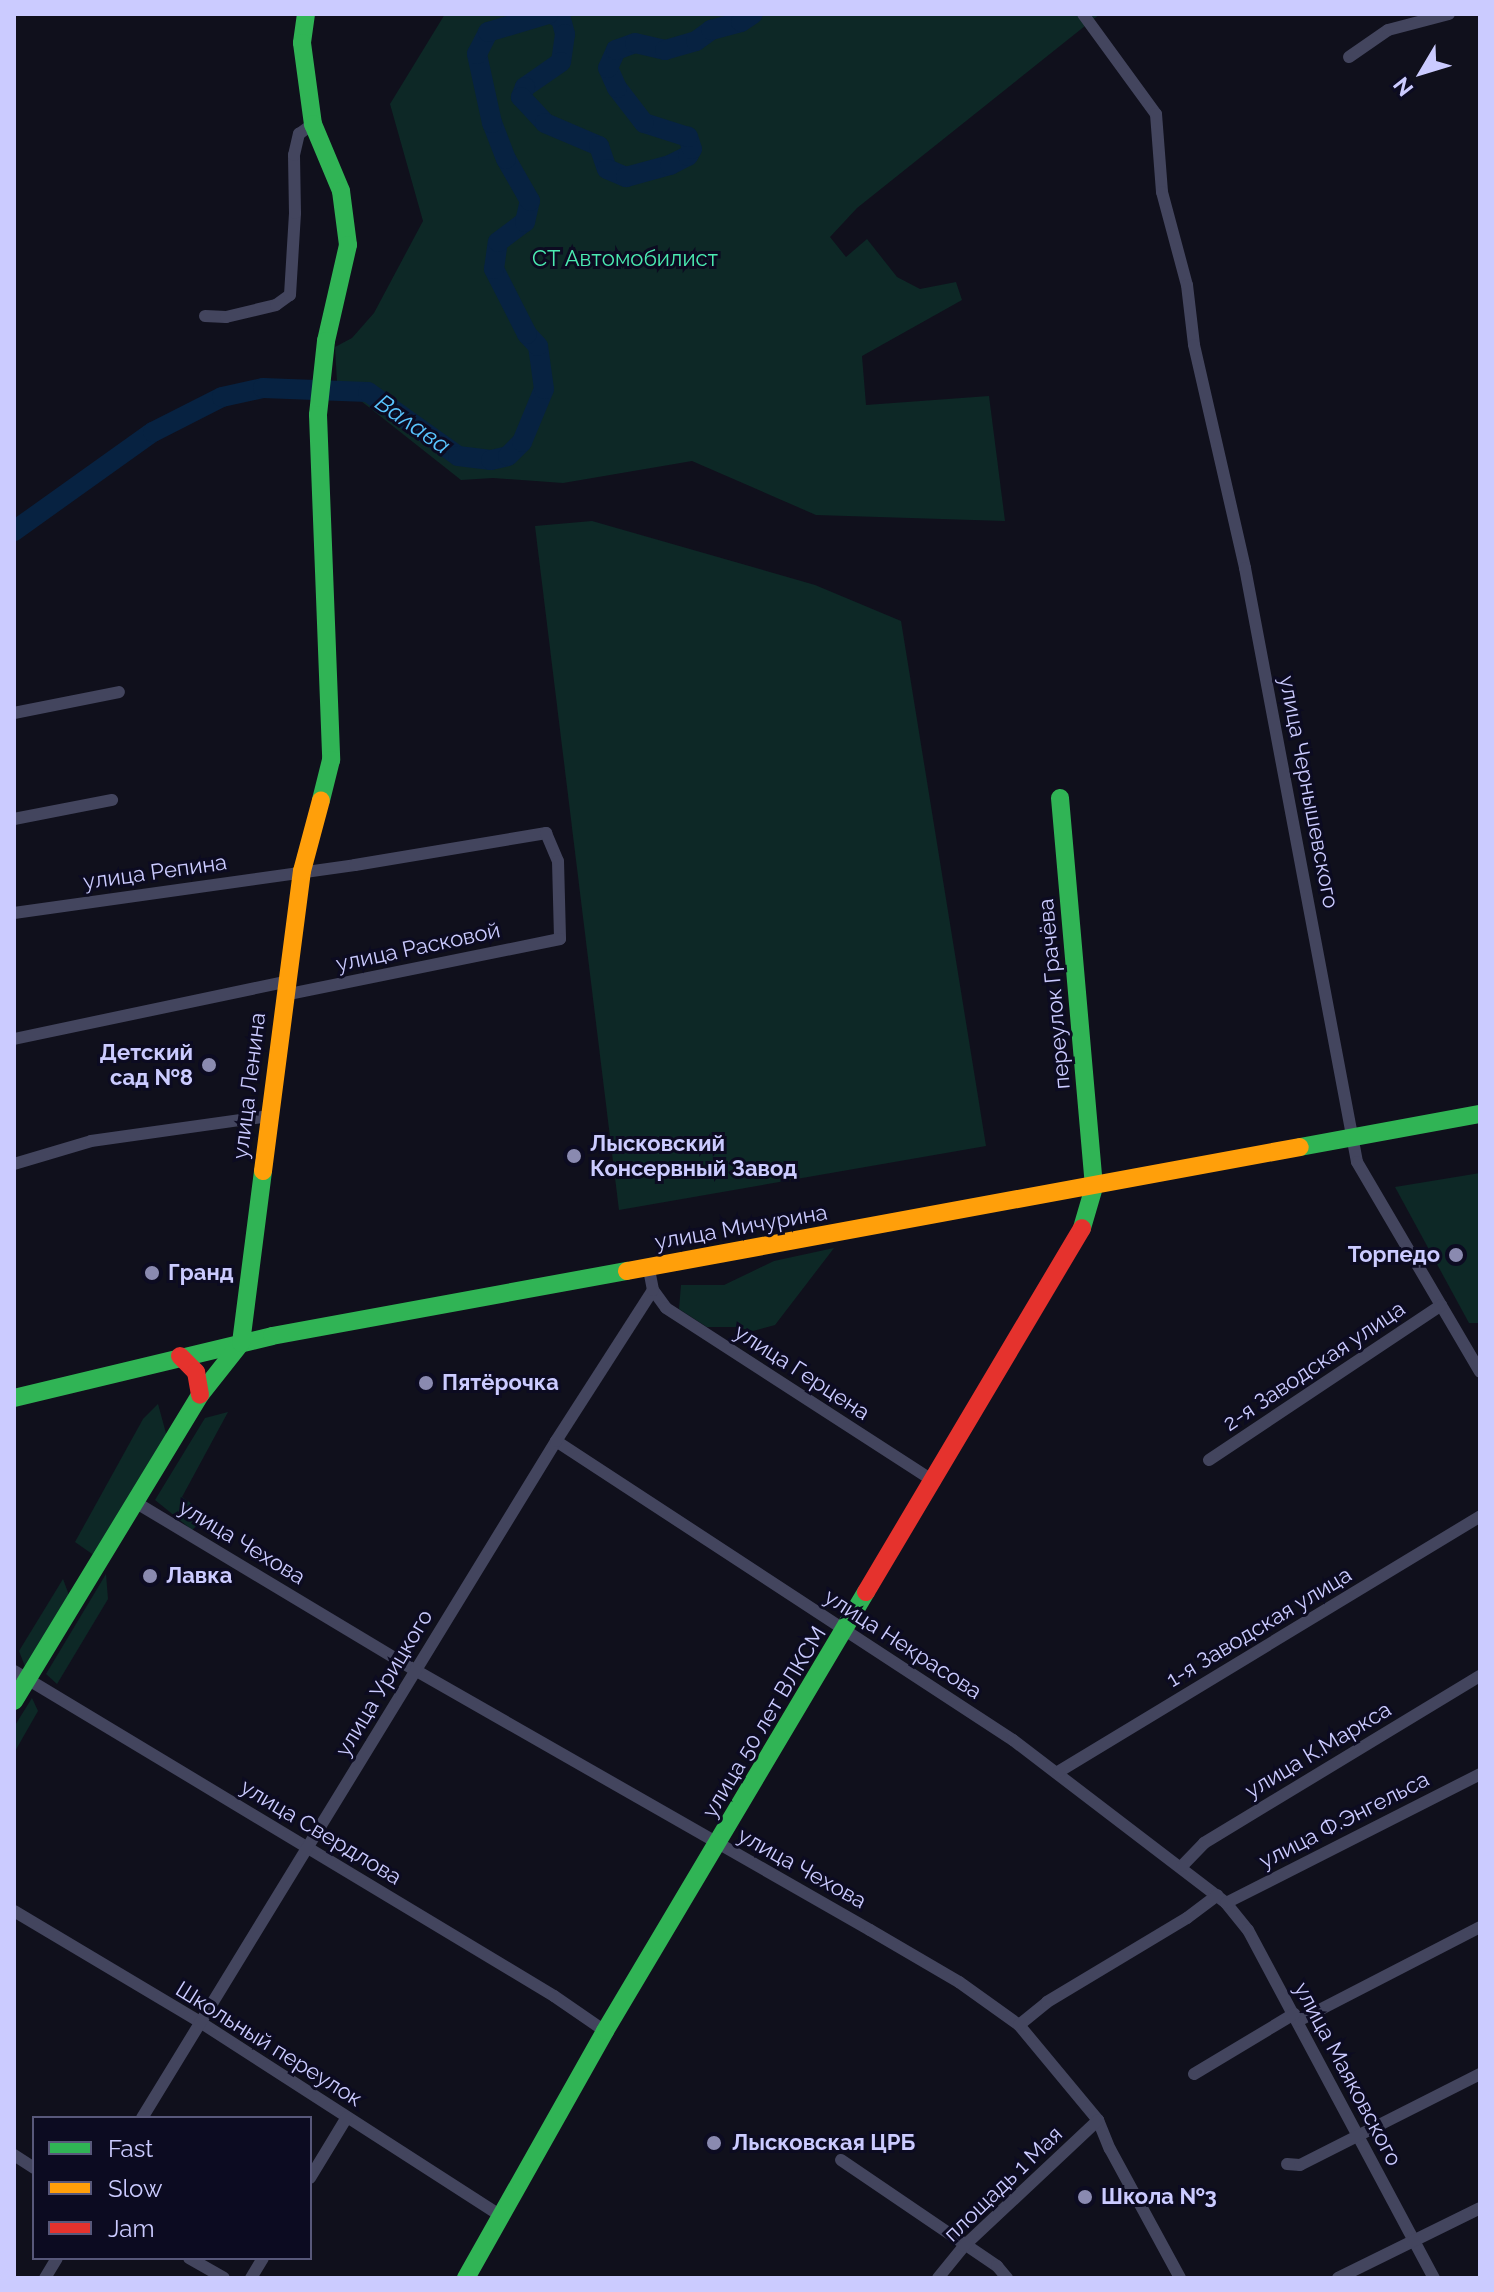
<!DOCTYPE html>
<meta charset="utf-8">
<style>
body{margin:0}
#map{position:relative;width:1494px;height:2292px;overflow:hidden;background:#10101c;font-family:Raleway,sans-serif}
div>[style]{position:absolute}
.green>*{inset:0;background:#0d2826}
.river>*{height:20px;margin:-10px;padding:0 10px;transform-origin:10px;border-radius:10px;background:#072241}
.street>*{height:12px;margin:-6px;padding:0 6px;transform-origin:6px;border-radius:6px;background:#43455e}
.fast>*{height:18px;margin:-9px;padding:0 9px;transform-origin:9px;border-radius:9px;background:#30b455}
.slow>*{height:18px;margin:-9px;padding:0 9px;transform-origin:9px;border-radius:9px;background:#ff9f0a}
.jam>*{height:18px;margin:-9px;padding:0 9px;transform-origin:9px;border-radius:9px;background:#e5322d}
.dots>*{width:22px;height:22px;translate:-50% -50%;box-sizing:border-box;border:4px solid #0c0b21;border-radius:50%}
span{translate:-50% -50%;white-space:nowrap;text-align:center;line-height:1.15;-webkit-text-stroke:6px #0c0b21;paint-order:stroke}
.park-label{font-size:22px;color:#4bebb1}
.street-label{font-size:22px;color:#cbcbff}
.poi-label{font-size:22px;color:#cbcbff;font-weight:700}
.right{translate:-100% -50%;text-align:right}
.left{translate:0 -50%;text-align:left}
.water-label{font-size:24px;color:#59c5ff;font-style:italic}
.frame{position:absolute;inset:0;border:16px solid #cbcbff;pointer-events:none}
.legend{position:absolute;left:32px;top:2116px;width:280px;height:144px;box-sizing:border-box;background:#0c0b21;border:2px solid #58587a;margin:0;padding:10px 14px;list-style:none;font-size:24px;color:#cbcbff}
.legend li{display:flex;align-items:center;gap:16px;height:40px}
.legend b{width:40px;border:2px solid #58587a}
.north{position:absolute;left:1382px;top:32px;width:80px;height:80px;-webkit-text-stroke:6px #0c0b21;paint-order:stroke;rotate:232deg;font-size:22px;font-weight:700;line-height:32px;text-align:center;color:#cbcbff}
.north::after{content:'';display:block;margin:auto;width:28px;height:36px;background:#cbcbff;clip-path:polygon(50% 0,100% 100%,50% 72%,0 100%)}
</style>
<div id="map">
<div class="green">
<i style="clip-path:polygon(445px 14px,1100px 14px,857px 208px,830px 237px,846px 257px,867px 239px,897px 277px,920px 289px,956px 282px,962px 300px,862px 356px,866px 405px,989px 396px,1005px 521px,816px 515px,692px 461px,563px 483px,493px 478px,461px 480px,337px 382px,335px 347px,352px 338px,374px 313px,423px 221px,390px 104px)"></i>
<i style="clip-path:polygon(592px 521px,815px 585px,901px 621px,986px 1146px,619px 1210px,535px 526px)"></i>
<i style="clip-path:polygon(1480px 1173px,1480px 1323px,1469px 1323px,1395px 1187px)"></i>
<i style="clip-path:polygon(834px 1248px,775px 1325px,753px 1331px,736px 1327px,707px 1327px,679px 1309px,681px 1285px,724px 1285px,774px 1261px)"></i>
<i style="clip-path:polygon(158px 1404px,167px 1437px,95px 1556px,75px 1542px,143px 1419px)"></i>
<i style="clip-path:polygon(228px 1412px,182px 1497px,208px 1515px,192px 1530px,155px 1500px,205px 1418px)"></i>
<i style="clip-path:polygon(106px 1574px,108px 1599px,57px 1684px,46px 1674px)"></i>
<i style="clip-path:polygon(63px 1579px,70px 1598px,26px 1669px,19px 1651px)"></i>
<i style="clip-path:polygon(32px 1698px,38px 1711px,14px 1753px,14px 1727px)"></i>
</div>
<div class="river">
<i style="left:552px;top:14px;width:10px;rotate:29deg"></i>
<i style="left:561px;top:19px;width:16px;rotate:75deg"></i>
<i style="left:565px;top:34px;width:28px;rotate:98deg"></i>
<i style="left:561px;top:62px;width:44px;rotate:145.2deg"></i>
<i style="left:525px;top:87px;width:11px;rotate:112deg"></i>
<i style="left:521px;top:97px;width:35px;rotate:47deg"></i>
<i style="left:545px;top:123px;width:59px;rotate:23.1deg"></i>
<i style="left:599px;top:146px;width:24px;rotate:71deg"></i>
<i style="left:607px;top:169px;width:21px;rotate:23deg"></i>
<i style="left:626px;top:177px;width:46px;rotate:-15.3deg"></i>
<i style="left:670px;top:165px;width:20px;rotate:-27deg"></i>
<i style="left:688px;top:156px;width:8px;rotate:-60deg"></i>
<i style="left:692px;top:149px;width:13px;rotate:-108deg"></i>
<i style="left:688px;top:137px;width:46px;rotate:-162.3deg"></i>
<i style="left:644px;top:123px;width:44px;rotate:-127.6deg"></i>
<i style="left:617px;top:88px;width:22px;rotate:-114deg"></i>
<i style="left:608px;top:68px;width:20px;rotate:-66deg"></i>
<i style="left:616px;top:50px;width:20px;rotate:-20deg"></i>
<i style="left:635px;top:43px;width:31px;rotate:13deg"></i>
<i style="left:665px;top:50px;width:32px;rotate:-16deg"></i>
<i style="left:696px;top:41px;width:19px;rotate:-36deg"></i>
<i style="left:711px;top:30px;width:31px;rotate:-15deg"></i>
<i style="left:741px;top:22px;width:14px;rotate:-34deg"></i>
<i style="left:14px;top:531px;width:171px;rotate:-35.5deg"></i>
<i style="left:153px;top:432px;width:77px;rotate:-26.9deg"></i>
<i style="left:222px;top:397px;width:42px;rotate:-12.4deg"></i>
<i style="left:263px;top:388px;width:105px;rotate:2.2deg"></i>
<i style="left:368px;top:392px;width:110px;rotate:35.4deg"></i>
<i style="left:458px;top:456px;width:33px;rotate:7deg"></i>
<i style="left:491px;top:460px;width:17px;rotate:-13deg"></i>
<i style="left:508px;top:456px;width:20px;rotate:-45deg"></i>
<i style="left:522px;top:442px;width:57px;rotate:-67.5deg"></i>
<i style="left:544px;top:389px;width:43px;rotate:-97.9deg"></i>
<i style="left:538px;top:346px;width:16px;rotate:-133deg"></i>
<i style="left:527px;top:334px;width:73px;rotate:-116.9deg"></i>
<i style="left:494px;top:269px;width:27px;rotate:-82deg"></i>
<i style="left:498px;top:242px;width:34px;rotate:-37deg"></i>
<i style="left:525px;top:222px;width:22px;rotate:-77deg"></i>
<i style="left:530px;top:201px;width:48px;rotate:-119.7deg"></i>
<i style="left:506px;top:159px;width:39px;rotate:-111deg"></i>
<i style="left:492px;top:123px;width:71px;rotate:-102.3deg"></i>
<i style="left:477px;top:54px;width:25px;rotate:-63deg"></i>
<i style="left:488px;top:32px;width:63px;rotate:-16.7deg"></i>
</div>
<div class="street">
<i style="left:1083px;top:14px;width:124px;rotate:53.9deg"></i>
<i style="left:1156px;top:114px;width:78px;rotate:85.6deg"></i>
<i style="left:1162px;top:192px;width:96px;rotate:75deg"></i>
<i style="left:1187px;top:285px;width:60px;rotate:83.3deg"></i>
<i style="left:1194px;top:345px;width:229px;rotate:77.1deg"></i>
<i style="left:1245px;top:568px;width:604px;rotate:79.32deg"></i>
<i style="left:1357px;top:1162px;width:243px;rotate:59.6deg"></i>
<i style="left:1349px;top:57px;width:47px;rotate:-34.7deg"></i>
<i style="left:1388px;top:30px;width:63px;rotate:-14.7deg"></i>
<i style="left:205px;top:316px;width:21px;rotate:3deg"></i>
<i style="left:226px;top:317px;width:51px;rotate:-13.5deg"></i>
<i style="left:276px;top:305px;width:17px;rotate:-36deg"></i>
<i style="left:290px;top:295px;width:82px;rotate:-86.5deg"></i>
<i style="left:295px;top:213px;width:58px;rotate:-91deg"></i>
<i style="left:294px;top:155px;width:22px;rotate:-77deg"></i>
<i style="left:299px;top:134px;width:17px;rotate:-36deg"></i>
<i style="left:14px;top:713px;width:107px;rotate:-11.3deg"></i>
<i style="left:14px;top:819px;width:100px;rotate:-11deg"></i>
<i style="left:14px;top:913px;width:344px;rotate:-8deg"></i>
<i style="left:355px;top:865px;width:194px;rotate:-9.5deg"></i>
<i style="left:546px;top:833px;width:30px;rotate:67deg"></i>
<i style="left:558px;top:861px;width:78px;rotate:88.5deg"></i>
<i style="left:560px;top:939px;width:282px;rotate:168.5deg"></i>
<i style="left:14px;top:1039px;width:277px;rotate:-11.9deg"></i>
<i style="left:14px;top:1164px;width:80px;rotate:-16.6deg"></i>
<i style="left:91px;top:1141px;width:180px;rotate:-8deg"></i>
<i style="left:653px;top:1290px;width:22px;rotate:54deg"></i>
<i style="left:666px;top:1308px;width:320px;rotate:32.9deg"></i>
<i style="left:556px;top:1441px;width:546px;rotate:33.2deg"></i>
<i style="left:1013px;top:1740px;width:268px;rotate:37.4deg"></i>
<i style="left:1226px;top:1903px;width:35px;rotate:51deg"></i>
<i style="left:1248px;top:1930px;width:395px;rotate:61.9deg"></i>
<i style="left:1209px;top:1460px;width:279px;rotate:-33.7deg"></i>
<i style="left:135px;top:1502px;width:327px;rotate:31deg"></i>
<i style="left:415px;top:1670px;width:524px;rotate:29.74deg"></i>
<i style="left:870px;top:1930px;width:103px;rotate:30.3deg"></i>
<i style="left:959px;top:1982px;width:74px;rotate:35.6deg"></i>
<i style="left:1019px;top:2025px;width:124px;rotate:50.3deg"></i>
<i style="left:1098px;top:2120px;width:31px;rotate:68deg"></i>
<i style="left:1110px;top:2149px;width:147px;rotate:61.5deg"></i>
<i style="left:14px;top:1671px;width:630px;rotate:31.04deg"></i>
<i style="left:554px;top:1996px;width:62px;rotate:34.5deg"></i>
<i style="left:1058px;top:1772px;width:494px;rotate:-31.2deg"></i>
<i style="left:1182px;top:1866px;width:32px;rotate:-46deg"></i>
<i style="left:1204px;top:1843px;width:323px;rotate:-31.2deg"></i>
<i style="left:1226px;top:1903px;width:285px;rotate:-26.9deg"></i>
<i style="left:14px;top:1911px;width:217px;rotate:30.8deg"></i>
<i style="left:200px;top:2022px;width:357px;rotate:32.8deg"></i>
<i style="left:1298px;top:2021px;width:205px;rotate:-27.3deg"></i>
<i style="left:1019px;top:2025px;width:36px;rotate:-39deg"></i>
<i style="left:1047px;top:2002px;width:163px;rotate:-31deg"></i>
<i style="left:1187px;top:1918px;width:38px;rotate:-37deg"></i>
<i style="left:1194px;top:2074px;width:117px;rotate:-31deg"></i>
<i style="left:142px;top:2118px;width:794px;rotate:-58.55deg"></i>
<i style="left:556px;top:1441px;width:179px;rotate:-57.3deg"></i>
<i style="left:653px;top:1290px;width:21px;rotate:-101deg"></i>
<i style="left:14px;top:2155px;width:24px;rotate:33deg"></i>
<i style="left:841px;top:2160px;width:189px;rotate:34.2deg"></i>
<i style="left:997px;top:2266px;width:16px;rotate:50deg"></i>
<i style="left:1287px;top:2164px;width:13px;rotate:4deg"></i>
<i style="left:1300px;top:2165px;width:202px;rotate:-26.8deg"></i>
<i style="left:310px;top:2178px;width:71px;rotate:-58.8deg"></i>
<i style="left:189px;top:2258px;width:40px;rotate:29.7deg"></i>
<i style="left:45px;top:2278px;width:23px;rotate:-59deg"></i>
<i style="left:251px;top:2278px;width:23px;rotate:-59deg"></i>
<i style="left:938px;top:2278px;width:41px;rotate:-50.9deg"></i>
<i style="left:964px;top:2246px;width:184px;rotate:-43.2deg"></i>
<i style="left:1338px;top:2278px;width:158px;rotate:-26.2deg"></i>
</div>
<div class="fast">
<i style="left:306px;top:14px;width:29px;rotate:98deg"></i>
<i style="left:302px;top:43px;width:82px;rotate:82.3deg"></i>
<i style="left:313px;top:124px;width:73px;rotate:67.3deg"></i>
<i style="left:341px;top:191px;width:54px;rotate:82.6deg"></i>
<i style="left:348px;top:245px;width:98px;rotate:102.9deg"></i>
<i style="left:326px;top:341px;width:74px;rotate:96.2deg"></i>
<i style="left:318px;top:415px;width:345px;rotate:87.8deg"></i>
<i style="left:331px;top:760px;width:41px;rotate:104deg"></i>
<i style="left:1060px;top:798px;width:390px;rotate:85deg"></i>
<i style="left:1094px;top:1187px;width:43px;rotate:106.3deg"></i>
<i style="left:1300px;top:1147px;width:183px;rotate:-10.4deg"></i>
<i style="left:14px;top:1398px;width:265px;rotate:-13.5deg"></i>
<i style="left:272px;top:1336px;width:361px;rotate:-10.4deg"></i>
<i style="left:14px;top:1701px;width:358px;rotate:-58.7deg"></i>
<i style="left:200px;top:1395px;width:66px;rotate:-51.7deg"></i>
<i style="left:241px;top:1343px;width:173px;rotate:-82.7deg"></i>
<i style="left:466px;top:2278px;width:283px;rotate:-60.6deg"></i>
<i style="left:605px;top:2031px;width:511px;rotate:-59.27deg"></i>
</div>
<div class="slow">
<i style="left:263px;top:1171px;width:303px;rotate:-82.6deg"></i>
<i style="left:302px;top:871px;width:73px;rotate:-75deg"></i>
<i style="left:627px;top:1271px;width:684px;rotate:-10.44deg"></i>
</div>
<div class="jam">
<i style="left:180px;top:1356px;width:23px;rotate:45deg"></i>
<i style="left:196px;top:1372px;width:23px;rotate:80deg"></i>
<i style="left:866px;top:1592px;width:423px;rotate:-59.3deg"></i>
</div>
<div class="dots">
<i style="left:209px;top:1065px;background:#8a8ab0"></i>
<i style="left:574px;top:1156px;background:#8a8ab0"></i>
<i style="left:1456px;top:1255px;background:#8a8ab0"></i>
<i style="left:152px;top:1273px;background:#8a8ab0"></i>
<i style="left:426px;top:1383px;background:#8a8ab0"></i>
<i style="left:150px;top:1576px;background:#8a8ab0"></i>
<i style="left:714px;top:2143px;background:#8a8ab0"></i>
<i style="left:1085px;top:2197px;background:#8a8ab0"></i>
</div>
<div class="park-label">
<span style="left:625px;top:259px">СТ Автомобилист</span>
</div>
<div class="street-label">
<span style="left:1309px;top:792px;rotate:79deg">улица Чернышевского</span>
<span style="left:155px;top:872px;rotate:-8deg">улица Репина</span>
<span style="left:418px;top:947px;rotate:-12deg">улица Расковой</span>
<span style="left:1054px;top:994px;rotate:-95deg">переулок Грачёва</span>
<span style="left:249px;top:1086px;rotate:-83deg">улица Ленина</span>
<span style="left:741px;top:1227px;rotate:-10deg">улица Мичурина</span>
<span style="left:1314px;top:1366px;rotate:-34deg">2-я Заводская улица</span>
<span style="left:802px;top:1372px;rotate:33deg">улица Герцена</span>
<span style="left:242px;top:1542px;rotate:31deg">улица Чехова</span>
<span style="left:1259px;top:1627px;rotate:-31deg">1-я Заводская улица</span>
<span style="left:903px;top:1644px;rotate:33deg">улица Некрасова</span>
<span style="left:384px;top:1683px;rotate:-59deg">улица Урицкого</span>
<span style="left:764px;top:1722px;rotate:-59deg">улица 50 лет ВЛКСМ</span>
<span style="left:1318px;top:1750px;rotate:-31deg">улица К.Маркса</span>
<span style="left:1344px;top:1820px;rotate:-27deg">улица Ф.Энгельса</span>
<span style="left:321px;top:1832px;rotate:31deg">улица Свердлова</span>
<span style="left:802px;top:1868px;rotate:29deg">улица Чехова</span>
<span style="left:269px;top:2044px;rotate:32deg">Школьный переулок</span>
<span style="left:1348px;top:2074px;rotate:62deg">улица Маяковского</span>
<span style="left:1003px;top:2184px;rotate:-44deg">площадь 1 Мая</span>
</div>
<div class="poi-label">
<span class="right" style="left:193px;top:1065px">Детский<br>сад №8</span>
<span class="left" style="left:590px;top:1156px">Лысковский<br>Консервный Завод</span>
<span class="right" style="left:1440px;top:1255px">Торпедо</span>
<span class="left" style="left:168px;top:1273px">Гранд</span>
<span class="left" style="left:442px;top:1383px">Пятёрочка</span>
<span class="left" style="left:166px;top:1576px">Лавка</span>
<span class="left" style="left:732px;top:2143px">Лысковская ЦРБ</span>
<span class="left" style="left:1101px;top:2197px">Школа №3</span>
</div>
<div class="water-label">
<span style="left:413px;top:424px;rotate:35deg">Валава</span>
</div>
<div class="frame"></div>
<ul class="legend">
<li><b style="height:10px;background:#30b455"></b>Fast</li>
<li><b style="height:10px;background:#ff9f0a"></b>Slow</li>
<li><b style="height:10px;background:#e5322d"></b>Jam</li>
</ul>
<div class="north">N</div>
</div>
